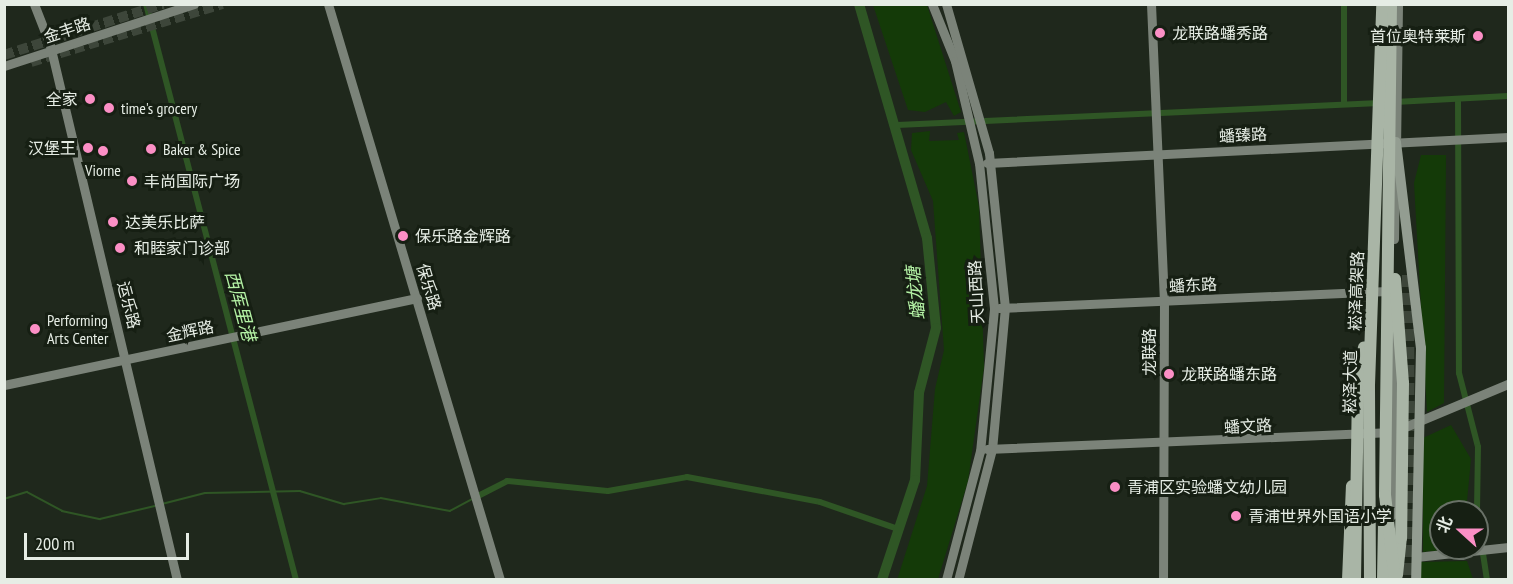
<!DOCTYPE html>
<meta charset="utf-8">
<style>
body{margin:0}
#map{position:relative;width:1513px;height:584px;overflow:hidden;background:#1f281c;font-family:"PT Sans Narrow","Noto Sans SC",sans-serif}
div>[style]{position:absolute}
.green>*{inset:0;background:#143a08}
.stream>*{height:1.5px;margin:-0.75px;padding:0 0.75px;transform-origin:0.75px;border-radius:0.75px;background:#2f5625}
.canal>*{height:6px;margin:-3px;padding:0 3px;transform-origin:3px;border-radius:3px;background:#2f5625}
.river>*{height:10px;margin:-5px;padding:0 5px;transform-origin:5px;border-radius:5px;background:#2f5625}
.primary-tunnel>*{height:10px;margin-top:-5px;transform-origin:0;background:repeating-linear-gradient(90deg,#3d463a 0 10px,transparent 0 15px)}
.highway-tunnel>*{height:12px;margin-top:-6px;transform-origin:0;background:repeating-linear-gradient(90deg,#3d463a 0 12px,transparent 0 18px)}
.secondary>*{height:9px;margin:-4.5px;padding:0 4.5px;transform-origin:4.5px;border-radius:4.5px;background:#7b8379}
.primary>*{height:10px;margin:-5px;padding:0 5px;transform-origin:5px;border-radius:5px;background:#939d91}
.highway>*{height:12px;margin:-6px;padding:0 6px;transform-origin:6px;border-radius:6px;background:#a9b5a6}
.highway-bridge>*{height:12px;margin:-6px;padding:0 6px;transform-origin:6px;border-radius:6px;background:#a9b5a6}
.dots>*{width:16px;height:16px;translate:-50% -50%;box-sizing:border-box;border:3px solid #161f13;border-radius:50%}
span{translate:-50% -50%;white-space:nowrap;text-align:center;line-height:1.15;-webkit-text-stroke:6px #161f13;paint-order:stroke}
.street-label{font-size:16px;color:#e6ede5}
.poi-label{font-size:16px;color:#e6ede5}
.left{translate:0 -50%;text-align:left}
.right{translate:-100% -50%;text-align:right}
.water-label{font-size:18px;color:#b4f2a5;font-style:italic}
.frame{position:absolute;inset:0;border:6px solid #e6ede5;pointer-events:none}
.north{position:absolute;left:1429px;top:500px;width:60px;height:60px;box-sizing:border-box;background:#161f13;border:2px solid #697167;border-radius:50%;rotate:291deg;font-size:16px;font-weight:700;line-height:24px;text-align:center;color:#e6ede5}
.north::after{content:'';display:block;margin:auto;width:21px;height:27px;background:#fb8fc5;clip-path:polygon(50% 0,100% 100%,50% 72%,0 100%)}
.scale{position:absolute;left:24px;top:533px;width:165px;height:27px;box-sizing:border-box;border:3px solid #e6ede5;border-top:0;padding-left:8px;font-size:18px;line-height:21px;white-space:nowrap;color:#e6ede5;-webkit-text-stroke:4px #161f13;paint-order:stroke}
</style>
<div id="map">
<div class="green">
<i style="clip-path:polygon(873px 5px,927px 5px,961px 112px,954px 116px,946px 102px,925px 112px,908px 110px)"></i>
<i style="clip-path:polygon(930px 131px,929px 141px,959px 140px,957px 133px,964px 132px,979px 207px,984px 367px,968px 481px,938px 579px,897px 580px,927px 486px,935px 389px,944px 350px,933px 201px,911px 150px,912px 133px)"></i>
<i style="clip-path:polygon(1421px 155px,1446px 155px,1444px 403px,1427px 412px,1414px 183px)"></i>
<i style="clip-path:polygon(1451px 425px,1471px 459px,1466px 512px,1441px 512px,1441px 548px,1464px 548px,1423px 552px,1423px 438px)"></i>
<i style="clip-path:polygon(1467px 561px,1473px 579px,1420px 579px,1420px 562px)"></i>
</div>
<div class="stream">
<i style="left:4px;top:499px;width:24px;rotate:-17deg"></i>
<i style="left:27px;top:492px;width:40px;rotate:28deg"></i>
<i style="left:62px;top:511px;width:39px;rotate:12deg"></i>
<i style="left:100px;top:519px;width:57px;rotate:-13.3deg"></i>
<i style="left:162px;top:504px;width:44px;rotate:-14.3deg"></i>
<i style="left:205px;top:493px;width:95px;rotate:-1.2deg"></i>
<i style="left:300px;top:491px;width:46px;rotate:16.5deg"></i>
<i style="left:344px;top:504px;width:37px;rotate:-9deg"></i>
<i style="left:381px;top:498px;width:70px;rotate:10.7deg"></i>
<i style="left:450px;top:511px;width:24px;rotate:-28deg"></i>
</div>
<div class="canal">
<i style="left:146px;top:4px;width:595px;rotate:75.4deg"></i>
<i style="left:1344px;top:4px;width:100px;rotate:90deg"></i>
<i style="left:1458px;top:99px;width:274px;rotate:89.8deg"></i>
<i style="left:1459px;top:373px;width:76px;rotate:75.6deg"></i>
<i style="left:1478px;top:447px;width:67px;rotate:90.9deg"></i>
<i style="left:1477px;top:514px;width:67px;rotate:81.4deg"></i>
<i style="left:1395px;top:102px;width:113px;rotate:-3deg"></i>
<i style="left:897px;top:125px;width:483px;rotate:-2.6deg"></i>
<i style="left:480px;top:495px;width:30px;rotate:-27deg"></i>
<i style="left:507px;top:481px;width:101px;rotate:5.7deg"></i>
<i style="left:608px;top:491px;width:80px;rotate:-10deg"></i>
<i style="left:687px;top:477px;width:135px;rotate:10.6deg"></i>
<i style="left:820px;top:502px;width:83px;rotate:19.1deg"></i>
</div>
<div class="river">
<i style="left:859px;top:4px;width:244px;rotate:73.8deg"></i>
<i style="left:927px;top:238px;width:90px;rotate:84.3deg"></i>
<i style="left:936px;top:328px;width:67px;rotate:104.7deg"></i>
<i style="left:919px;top:393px;width:87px;rotate:92.6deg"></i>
<i style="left:915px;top:480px;width:105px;rotate:108.3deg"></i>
</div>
<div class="primary-tunnel">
<i style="left:4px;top:55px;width:167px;rotate:-17.8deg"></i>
<i style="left:31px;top:62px;width:200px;rotate:-16.9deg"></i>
</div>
<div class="highway-tunnel">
<i style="left:1408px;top:275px;width:305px;rotate:89.8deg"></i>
</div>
<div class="secondary">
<i style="left:34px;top:4px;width:44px;rotate:68.7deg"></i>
<i style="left:50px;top:45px;width:550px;rotate:76.65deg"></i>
<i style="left:328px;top:4px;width:601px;rotate:73.37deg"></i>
<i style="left:932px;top:4px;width:61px;rotate:68deg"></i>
<i style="left:955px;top:61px;width:105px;rotate:76.8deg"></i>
<i style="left:979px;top:163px;width:147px;rotate:84.1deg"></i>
<i style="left:994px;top:309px;width:143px;rotate:95.6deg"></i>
<i style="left:980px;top:451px;width:133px;rotate:104.8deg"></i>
<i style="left:946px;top:4px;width:155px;rotate:73.9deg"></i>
<i style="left:989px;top:153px;width:155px;rotate:84.1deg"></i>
<i style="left:1005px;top:307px;width:143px;rotate:95.2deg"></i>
<i style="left:992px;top:449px;width:135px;rotate:104.5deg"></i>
<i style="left:1151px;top:4px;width:297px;rotate:87.5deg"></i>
<i style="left:1164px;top:301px;width:279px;rotate:90.2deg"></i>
<i style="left:4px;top:66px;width:200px;rotate:-18.1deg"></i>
<i style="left:1396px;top:149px;width:145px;rotate:-89.2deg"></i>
<i style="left:987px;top:163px;width:522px;rotate:-2.86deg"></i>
<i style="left:1394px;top:239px;width:70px;rotate:-89.2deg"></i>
<i style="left:999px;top:308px;width:394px;rotate:-2.5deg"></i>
<i style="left:4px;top:385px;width:422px;rotate:-11.9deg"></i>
<i style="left:987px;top:449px;width:406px;rotate:-2.4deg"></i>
<i style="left:1393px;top:432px;width:125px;rotate:-22.7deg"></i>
<i style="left:1392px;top:515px;width:193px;rotate:-89.7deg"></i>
<i style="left:1416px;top:557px;width:93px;rotate:-6.2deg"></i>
</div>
<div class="primary">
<i style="left:1396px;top:142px;width:208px;rotate:83.1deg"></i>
<i style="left:1421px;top:348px;width:232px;rotate:91.2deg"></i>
</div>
<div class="highway">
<i style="left:1397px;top:575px;width:37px;rotate:-84deg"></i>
<i style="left:1348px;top:580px;width:94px;rotate:-87.6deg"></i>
<i style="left:1383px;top:580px;width:59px;rotate:-89deg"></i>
</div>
<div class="highway-bridge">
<i style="left:1391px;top:4px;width:491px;rotate:90.7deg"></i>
<i style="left:1385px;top:495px;width:86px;rotate:83.3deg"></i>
<i style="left:1395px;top:279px;width:104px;rotate:85.6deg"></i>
<i style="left:1403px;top:383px;width:155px;rotate:90.7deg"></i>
<i style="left:1355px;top:580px;width:195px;rotate:-89.1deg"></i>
<i style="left:1358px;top:385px;width:38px;rotate:-81deg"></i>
<i style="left:1370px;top:580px;width:195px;rotate:-90.3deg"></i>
<i style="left:1369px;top:385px;width:381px;rotate:-88deg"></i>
</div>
<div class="dots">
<i style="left:1160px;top:33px;background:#fb8fc5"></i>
<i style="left:1478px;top:36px;background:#fb8fc5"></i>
<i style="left:90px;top:99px;background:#fb8fc5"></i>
<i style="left:109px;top:108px;background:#fb8fc5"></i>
<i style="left:88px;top:148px;background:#fb8fc5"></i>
<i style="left:151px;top:149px;background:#fb8fc5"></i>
<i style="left:103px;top:151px;background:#fb8fc5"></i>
<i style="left:132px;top:181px;background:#fb8fc5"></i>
<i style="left:113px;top:222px;background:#fb8fc5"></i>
<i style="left:403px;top:236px;background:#fb8fc5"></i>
<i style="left:120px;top:248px;background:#fb8fc5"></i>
<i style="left:35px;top:329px;background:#fb8fc5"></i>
<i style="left:1169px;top:374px;background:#fb8fc5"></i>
<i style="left:1115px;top:487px;background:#fb8fc5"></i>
<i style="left:1236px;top:516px;background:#fb8fc5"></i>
</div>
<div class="street-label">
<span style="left:67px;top:30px;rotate:-18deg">金丰路</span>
<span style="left:1243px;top:135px;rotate:-3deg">蟠臻路</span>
<span style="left:1193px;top:285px;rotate:-3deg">蟠东路</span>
<span style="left:429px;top:287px;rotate:73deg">保乐路</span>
<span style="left:1356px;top:291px;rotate:-88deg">崧泽高架路</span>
<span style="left:976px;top:292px;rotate:-93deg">天山西路</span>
<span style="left:129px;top:305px;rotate:76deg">运乐路</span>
<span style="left:190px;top:331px;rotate:-12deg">金辉路</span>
<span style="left:1149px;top:352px;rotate:-90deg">龙联路</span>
<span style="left:1350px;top:382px;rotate:-89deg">崧泽大道</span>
<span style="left:1248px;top:426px;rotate:-3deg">蟠文路</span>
</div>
<div class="poi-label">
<span class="left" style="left:1172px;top:33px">龙联路蟠秀路</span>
<span class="right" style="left:1466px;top:36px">首位奥特莱斯</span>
<span class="right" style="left:78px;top:99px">全家</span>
<span class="left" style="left:121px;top:108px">time's grocery</span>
<span class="right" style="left:76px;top:148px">汉堡王</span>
<span class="left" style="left:163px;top:149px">Baker &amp; Spice</span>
<span style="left:103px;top:170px">Viorne</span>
<span class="left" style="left:144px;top:181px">丰尚国际广场</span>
<span class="left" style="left:125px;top:222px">达美乐比萨</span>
<span class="left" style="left:415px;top:236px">保乐路金辉路</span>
<span class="left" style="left:134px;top:248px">和睦家门诊部</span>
<span class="left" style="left:47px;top:329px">Performing<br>Arts Center</span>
<span class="left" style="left:1181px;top:374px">龙联路蟠东路</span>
<span class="left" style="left:1127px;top:487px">青浦区实验蟠文幼儿园</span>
<span class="left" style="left:1248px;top:516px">青浦世界外国语小学</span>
</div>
<div class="water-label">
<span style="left:916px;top:293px;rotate:-96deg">蟠龙塘</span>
<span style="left:240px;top:306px;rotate:75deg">西厍里港</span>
</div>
<div class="frame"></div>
<div class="north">北</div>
<div class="scale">200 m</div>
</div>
